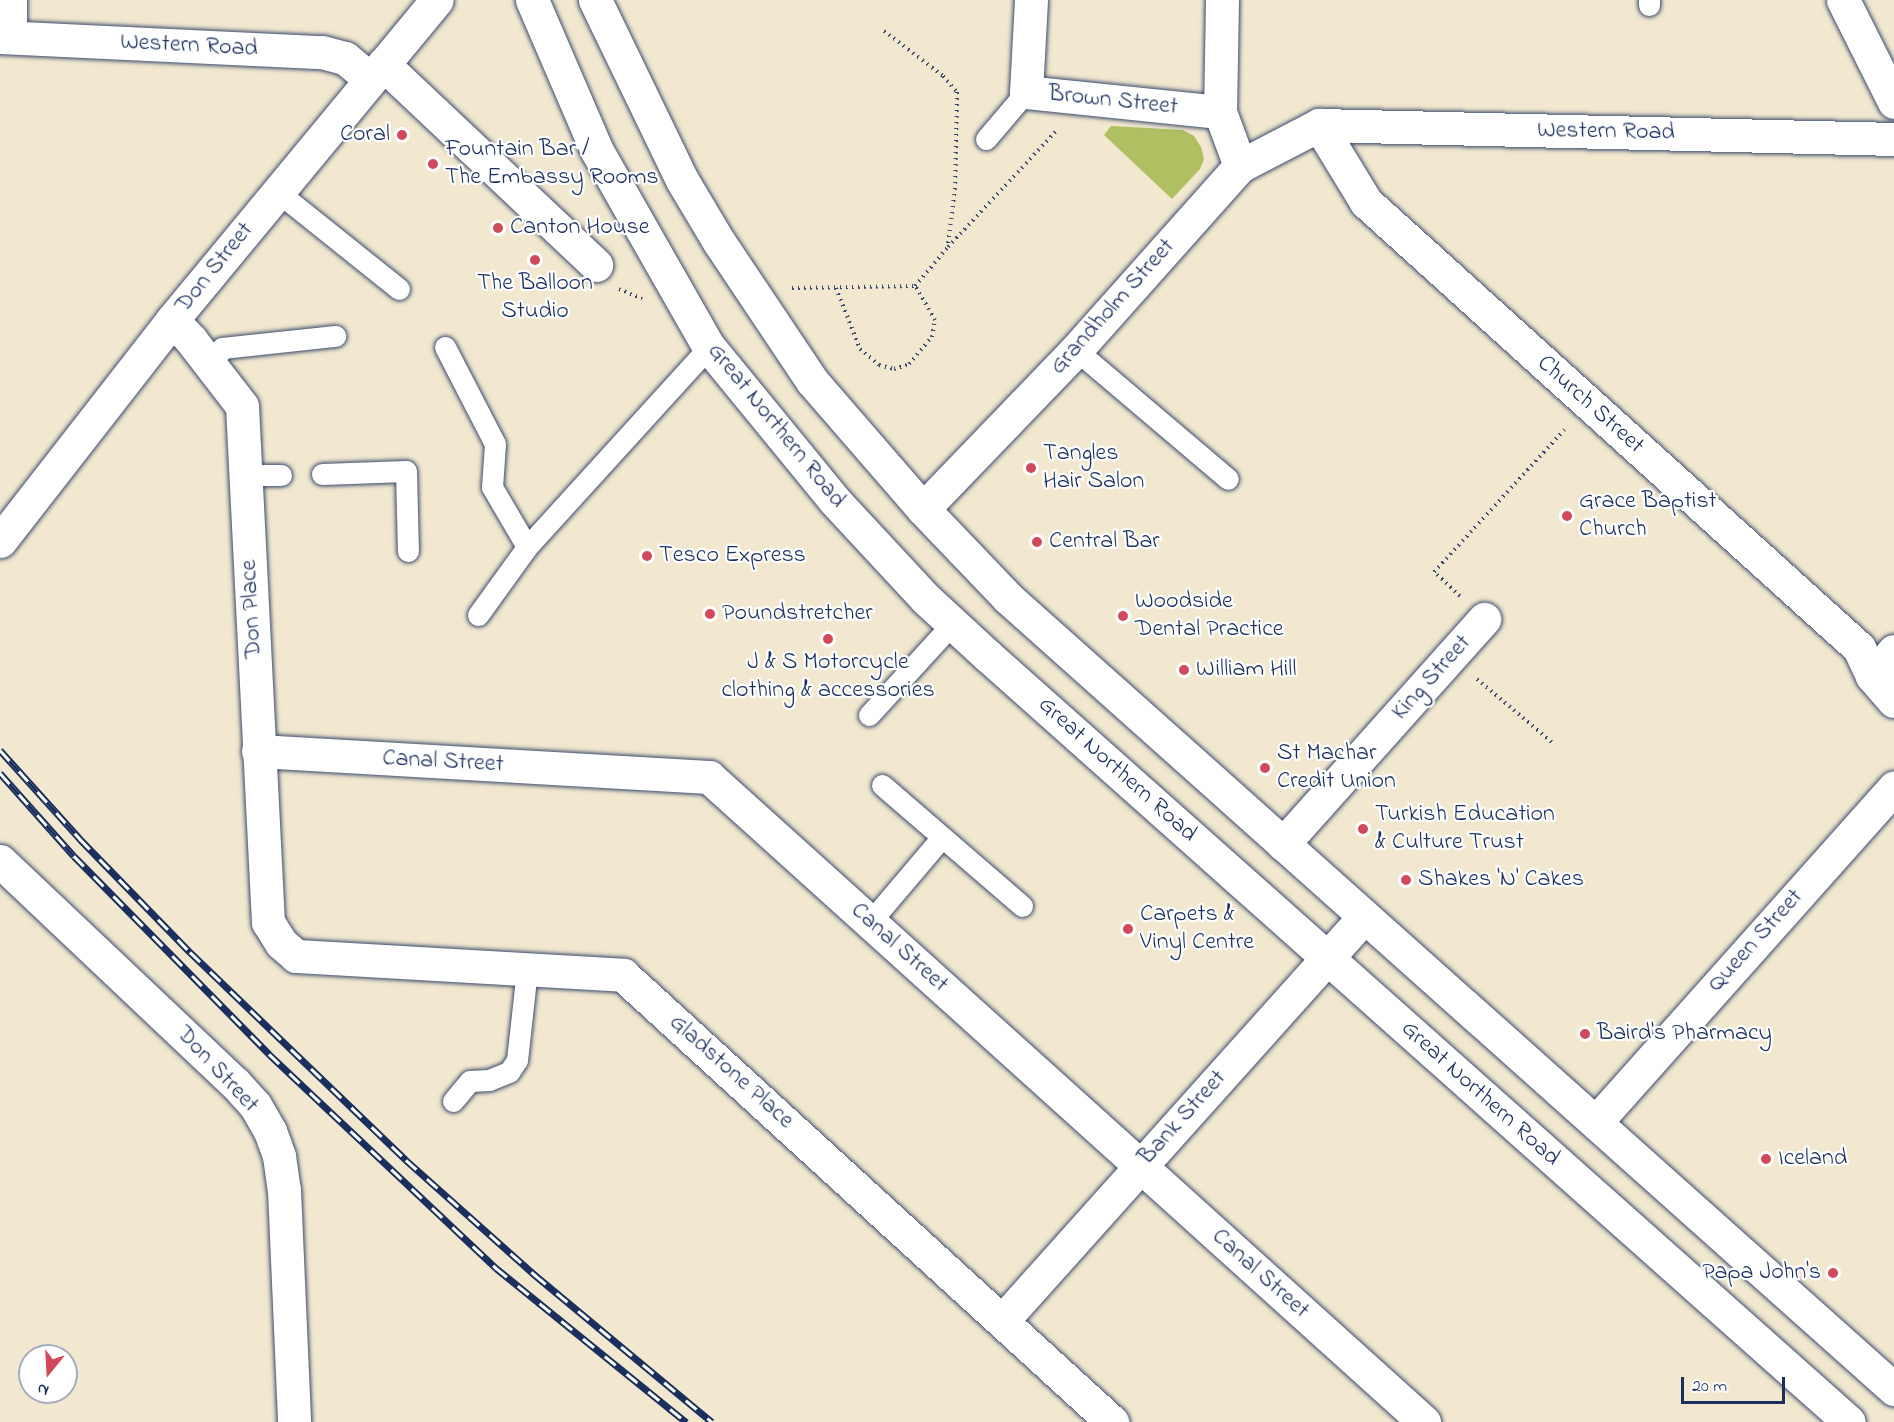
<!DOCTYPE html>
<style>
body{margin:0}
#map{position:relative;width:1894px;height:1422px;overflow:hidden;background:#f1e8cf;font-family:"Indie Flower",sans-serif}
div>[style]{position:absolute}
.green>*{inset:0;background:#afbf61}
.path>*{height:4px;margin-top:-2px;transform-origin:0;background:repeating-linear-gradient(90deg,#3b4b6f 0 1.5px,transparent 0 6px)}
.roads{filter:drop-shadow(0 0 2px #3b4b6f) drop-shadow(0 0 2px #3b4b6f)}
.lane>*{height:21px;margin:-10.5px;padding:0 10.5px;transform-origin:10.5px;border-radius:10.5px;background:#fff}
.street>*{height:33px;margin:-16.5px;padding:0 16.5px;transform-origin:16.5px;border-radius:16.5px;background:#fff}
.secondary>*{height:33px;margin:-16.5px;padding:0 16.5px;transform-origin:16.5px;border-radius:16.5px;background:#fff}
.primary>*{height:33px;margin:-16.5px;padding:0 16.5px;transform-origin:16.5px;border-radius:16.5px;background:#fff}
.rail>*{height:7px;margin-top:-3.5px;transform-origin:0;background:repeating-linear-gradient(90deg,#fff 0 14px,#1b2f5e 0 28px);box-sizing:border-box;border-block:2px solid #1b2f5e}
.dots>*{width:16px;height:16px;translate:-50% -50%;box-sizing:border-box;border:3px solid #fff;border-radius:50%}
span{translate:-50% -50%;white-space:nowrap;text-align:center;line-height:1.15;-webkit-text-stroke:4.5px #fff;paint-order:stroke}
.street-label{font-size:24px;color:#1b2f5e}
.poi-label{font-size:24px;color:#1b2f5e}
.right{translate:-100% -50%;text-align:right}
.left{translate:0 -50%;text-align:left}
.north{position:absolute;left:18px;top:1344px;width:60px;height:60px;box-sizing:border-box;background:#fff;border:2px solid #a4acbf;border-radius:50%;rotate:198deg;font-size:16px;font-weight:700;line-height:24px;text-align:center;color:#1b2f5e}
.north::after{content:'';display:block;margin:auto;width:21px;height:27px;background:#d1495b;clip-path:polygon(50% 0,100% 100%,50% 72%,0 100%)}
.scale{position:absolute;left:1681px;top:1377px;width:104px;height:27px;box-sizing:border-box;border:3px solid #1b2f5e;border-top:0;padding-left:8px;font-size:18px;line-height:21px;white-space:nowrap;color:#1b2f5e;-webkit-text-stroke:4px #fff;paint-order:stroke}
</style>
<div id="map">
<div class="green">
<i style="clip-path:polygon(1111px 126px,1183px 130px,1194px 136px,1201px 147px,1204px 159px,1200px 169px,1172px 199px,1104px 135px)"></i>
</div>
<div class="path">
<i style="left:884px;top:31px;width:74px;rotate:37.3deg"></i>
<i style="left:943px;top:76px;width:21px;rotate:49deg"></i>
<i style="left:957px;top:92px;width:96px;rotate:91.2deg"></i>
<i style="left:955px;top:188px;width:57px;rotate:97deg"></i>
<i style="left:792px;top:288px;width:123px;rotate:-0.9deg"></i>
<i style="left:915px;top:286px;width:51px;rotate:-49.8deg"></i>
<i style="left:948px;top:247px;width:160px;rotate:-47deg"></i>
<i style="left:836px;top:288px;width:66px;rotate:68.5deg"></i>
<i style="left:860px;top:349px;width:25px;rotate:40deg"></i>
<i style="left:879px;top:365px;width:16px;rotate:15deg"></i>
<i style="left:894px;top:369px;width:16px;rotate:-18deg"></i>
<i style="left:909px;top:364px;width:35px;rotate:-50deg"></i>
<i style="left:932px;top:337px;width:17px;rotate:-80deg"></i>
<i style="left:935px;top:320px;width:39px;rotate:-120deg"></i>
<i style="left:619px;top:289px;width:25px;rotate:23deg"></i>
<i style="left:1460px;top:596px;width:35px;rotate:-137deg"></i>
<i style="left:1434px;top:572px;width:193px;rotate:-47.5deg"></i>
<i style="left:1477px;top:679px;width:101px;rotate:40.2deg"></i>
</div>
<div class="roads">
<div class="lane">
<i style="left:1649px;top:0;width:5px;rotate:90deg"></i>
<i style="left:986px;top:139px;width:62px;rotate:-49.6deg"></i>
<i style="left:278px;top:192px;width:155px;rotate:38.7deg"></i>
<i style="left:445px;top:347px;width:109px;rotate:62.7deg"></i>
<i style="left:495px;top:444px;width:43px;rotate:94deg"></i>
<i style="left:492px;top:487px;width:69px;rotate:59.7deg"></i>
<i style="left:1076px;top:350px;width:199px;rotate:40.3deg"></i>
<i style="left:211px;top:366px;width:21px;rotate:-59deg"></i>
<i style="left:222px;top:348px;width:114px;rotate:-6.1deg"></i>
<i style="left:322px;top:474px;width:84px;rotate:-2deg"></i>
<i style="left:406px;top:471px;width:80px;rotate:88.6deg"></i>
<i style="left:245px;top:475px;width:36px"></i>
<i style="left:478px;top:615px;width:84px;rotate:-54.2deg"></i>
<i style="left:527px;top:547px;width:270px;rotate:-47.7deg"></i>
<i style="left:869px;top:715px;width:125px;rotate:-47.6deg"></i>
<i style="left:882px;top:785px;width:185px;rotate:40.8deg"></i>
<i style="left:870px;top:922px;width:111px;rotate:-49.7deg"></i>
<i style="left:453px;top:1101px;width:26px;rotate:-50deg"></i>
<i style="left:470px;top:1081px;width:19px;rotate:-3deg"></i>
<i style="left:489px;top:1080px;width:22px;rotate:-22deg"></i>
<i style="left:509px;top:1072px;width:14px;rotate:-56deg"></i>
<i style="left:517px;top:1060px;width:92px;rotate:-83.7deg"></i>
</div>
<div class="street">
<i style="left:10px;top:0;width:37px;rotate:90deg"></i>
<i style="left:1031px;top:0;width:92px;rotate:93.1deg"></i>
<i style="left:1026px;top:92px;width:195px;rotate:5.9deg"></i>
<i style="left:1222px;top:0;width:112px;rotate:91deg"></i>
<i style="left:1220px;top:112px;width:58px;rotate:69.7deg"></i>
<i style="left:0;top:37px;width:322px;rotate:2.7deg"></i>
<i style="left:322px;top:52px;width:24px;rotate:15deg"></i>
<i style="left:345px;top:58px;width:33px;rotate:40deg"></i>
<i style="left:383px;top:64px;width:293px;rotate:43.3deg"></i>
<i style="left:1319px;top:125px;width:90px;rotate:58.6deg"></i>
<i style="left:1366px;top:202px;width:665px;rotate:42.13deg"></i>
<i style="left:1859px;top:648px;width:31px;rotate:65deg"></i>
<i style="left:1872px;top:676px;width:33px;rotate:49deg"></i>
<i style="left:172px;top:320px;width:28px;rotate:46deg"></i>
<i style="left:191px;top:340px;width:83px;rotate:52.3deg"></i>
<i style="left:242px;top:406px;width:517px;rotate:87.12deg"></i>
<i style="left:268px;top:922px;width:25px;rotate:58deg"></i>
<i style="left:281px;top:943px;width:20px;rotate:41deg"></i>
<i style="left:296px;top:956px;width:328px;rotate:3.3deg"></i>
<i style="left:623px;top:975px;width:663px;rotate:42.43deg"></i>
<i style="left:923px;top:509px;width:221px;rotate:-46.1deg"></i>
<i style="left:1076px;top:350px;width:246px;rotate:-48.3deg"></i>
<i style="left:1240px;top:166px;width:89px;rotate:-27.4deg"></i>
<i style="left:1319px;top:125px;width:575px;rotate:1.39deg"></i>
<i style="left:1872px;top:676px;width:33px;rotate:-49deg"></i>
<i style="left:258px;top:751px;width:452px;rotate:3.3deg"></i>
<i style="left:709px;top:777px;width:963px;rotate:42.05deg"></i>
<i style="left:1283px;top:844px;width:302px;rotate:-48.2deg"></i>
<i style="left:1596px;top:1122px;width:448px;rotate:-48.3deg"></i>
<i style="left:1003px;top:1320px;width:541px;rotate:-48.15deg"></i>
</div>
<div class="secondary">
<i style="left:1843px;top:0;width:114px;rotate:63.4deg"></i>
<i style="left:0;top:541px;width:280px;rotate:-52.1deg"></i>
<i style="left:172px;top:320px;width:415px;rotate:-50.4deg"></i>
<i style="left:0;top:861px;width:323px;rotate:43.4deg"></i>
<i style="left:235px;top:1083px;width:30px;rotate:48deg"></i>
<i style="left:255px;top:1105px;width:30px;rotate:60deg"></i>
<i style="left:270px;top:1131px;width:27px;rotate:70deg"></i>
<i style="left:279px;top:1156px;width:34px;rotate:82deg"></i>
<i style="left:284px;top:1190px;width:232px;rotate:87.5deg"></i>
</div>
<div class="primary">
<i style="left:532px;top:0;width:164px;rotate:66.7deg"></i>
<i style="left:597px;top:151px;width:226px;rotate:60.3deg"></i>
<i style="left:709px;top:347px;width:199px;rotate:50.7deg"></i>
<i style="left:835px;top:501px;width:134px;rotate:47.1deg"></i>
<i style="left:926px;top:599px;width:84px;rotate:42.6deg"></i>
<i style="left:988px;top:656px;width:1152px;rotate:41.66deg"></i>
<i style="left:595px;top:0;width:200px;rotate:64.2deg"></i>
<i style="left:682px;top:180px;width:72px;rotate:59.2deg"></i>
<i style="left:719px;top:242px;width:167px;rotate:56.2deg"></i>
<i style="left:812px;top:381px;width:169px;rotate:49.1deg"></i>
<i style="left:923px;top:509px;width:123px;rotate:46.3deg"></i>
<i style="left:1008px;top:598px;width:1188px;rotate:41.76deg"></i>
</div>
</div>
<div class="rail">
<i style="left:0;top:750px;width:120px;rotate:48deg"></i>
<i style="left:80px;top:839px;width:158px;rotate:45.8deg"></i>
<i style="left:190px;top:952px;width:300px;rotate:43.9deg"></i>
<i style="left:406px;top:1160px;width:173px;rotate:41.7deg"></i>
<i style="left:535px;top:1275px;width:230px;rotate:39.7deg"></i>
<i style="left:0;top:773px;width:111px;rotate:48.3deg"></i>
<i style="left:74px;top:856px;width:278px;rotate:45.4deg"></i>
<i style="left:269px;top:1054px;width:312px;rotate:43.3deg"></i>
<i style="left:496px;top:1268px;width:245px;rotate:39deg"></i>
</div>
<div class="dots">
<i style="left:402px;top:135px;background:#d1495b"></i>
<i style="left:433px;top:164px;background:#d1495b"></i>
<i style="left:498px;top:228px;background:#d1495b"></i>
<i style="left:535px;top:260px;background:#d1495b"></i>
<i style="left:1031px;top:468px;background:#d1495b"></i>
<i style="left:1567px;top:516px;background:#d1495b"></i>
<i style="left:1037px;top:542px;background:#d1495b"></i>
<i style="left:647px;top:556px;background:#d1495b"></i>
<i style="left:710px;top:614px;background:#d1495b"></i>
<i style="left:1123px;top:616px;background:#d1495b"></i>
<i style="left:828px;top:639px;background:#d1495b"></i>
<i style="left:1184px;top:670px;background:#d1495b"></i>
<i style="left:1265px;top:768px;background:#d1495b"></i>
<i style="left:1363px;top:829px;background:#d1495b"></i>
<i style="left:1406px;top:880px;background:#d1495b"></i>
<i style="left:1128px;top:929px;background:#d1495b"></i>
<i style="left:1585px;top:1034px;background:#d1495b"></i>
<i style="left:1766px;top:1159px;background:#d1495b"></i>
<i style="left:1833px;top:1273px;background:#d1495b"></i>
</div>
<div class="street-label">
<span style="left:189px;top:46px;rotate:3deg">Western Road</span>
<span style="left:1113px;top:101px;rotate:6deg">Brown Street</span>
<span style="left:1606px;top:132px;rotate:1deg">Western Road</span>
<span style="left:215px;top:268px;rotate:-51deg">Don Street</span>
<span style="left:1113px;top:307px;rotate:-48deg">Grandholm Street</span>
<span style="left:1590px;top:405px;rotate:42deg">Church Street</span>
<span style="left:776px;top:426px;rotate:51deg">Great Northern Road</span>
<span style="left:252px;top:609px;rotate:-93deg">Don Place</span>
<span style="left:1432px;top:678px;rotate:-48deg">King Street</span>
<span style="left:443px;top:762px;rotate:3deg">Canal Street</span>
<span style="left:1117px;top:770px;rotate:42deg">Great Northern Road</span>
<span style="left:1756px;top:941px;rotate:-48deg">Queen Street</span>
<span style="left:899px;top:948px;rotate:42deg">Canal Street</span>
<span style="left:217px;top:1070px;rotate:47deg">Don Street</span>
<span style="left:731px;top:1072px;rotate:42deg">Gladstone Place</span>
<span style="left:1480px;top:1094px;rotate:42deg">Great Northern Road</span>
<span style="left:1183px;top:1118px;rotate:-48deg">Bank Street</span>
<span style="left:1260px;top:1274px;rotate:42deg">Canal Street</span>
</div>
<div class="poi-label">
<span class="right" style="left:390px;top:135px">Coral</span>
<span class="left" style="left:445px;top:164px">Fountain Bar /<br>The Embassy Rooms</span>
<span class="left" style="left:510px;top:228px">Canton House</span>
<span style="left:535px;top:298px">The Balloon<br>Studio</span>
<span class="left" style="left:1043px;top:468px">Tangles<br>Hair Salon</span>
<span class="left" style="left:1579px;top:516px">Grace Baptist<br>Church</span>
<span class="left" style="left:1049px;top:542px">Central Bar</span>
<span class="left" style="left:659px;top:556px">Tesco Express</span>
<span class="left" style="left:1135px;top:616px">Woodside<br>Dental Practice</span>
<span class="left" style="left:722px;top:614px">Poundstretcher</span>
<span style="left:828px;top:677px">J &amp; S Motorcycle<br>clothing &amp; accessories</span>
<span class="left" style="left:1196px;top:670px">William Hill</span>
<span class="left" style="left:1277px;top:768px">St Machar<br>Credit Union</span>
<span class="left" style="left:1375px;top:829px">Turkish Education<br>&amp; Culture Trust</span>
<span class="left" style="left:1418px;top:880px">Shakes 'N' Cakes</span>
<span class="left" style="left:1140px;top:929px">Carpets &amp;<br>Vinyl Centre</span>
<span class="left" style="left:1597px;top:1034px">Baird's Pharmacy</span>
<span class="left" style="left:1778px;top:1159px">Iceland</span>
<span class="right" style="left:1821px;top:1273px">Papa John's</span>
</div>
<div class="north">N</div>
<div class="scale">20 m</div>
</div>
